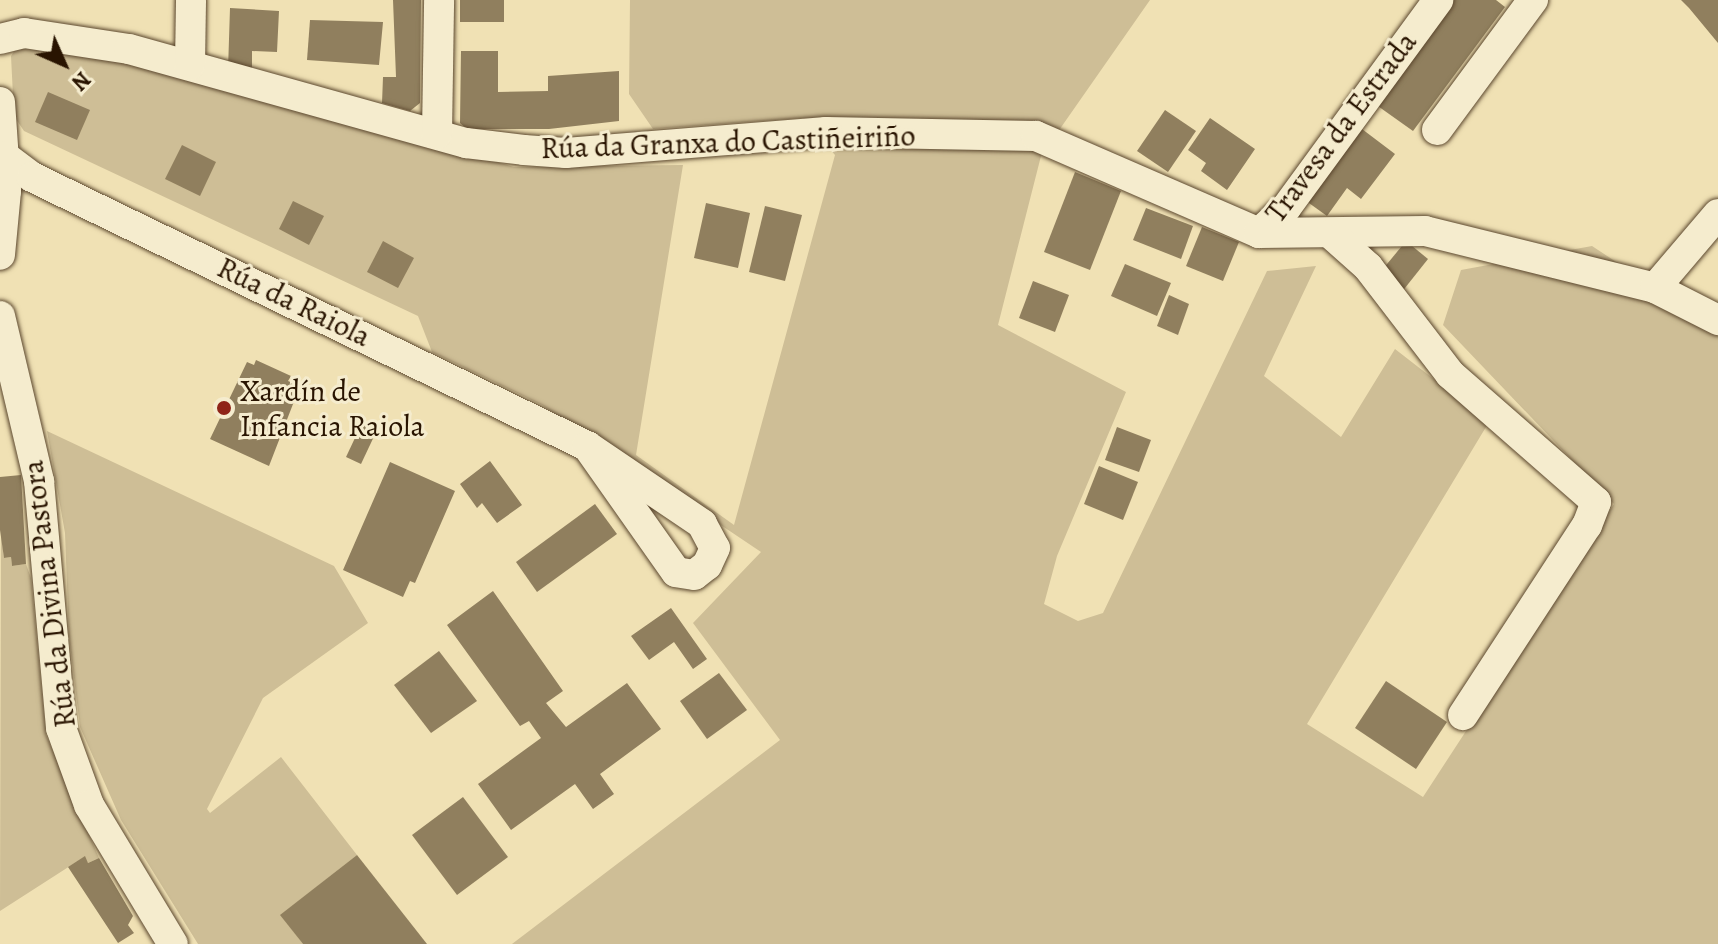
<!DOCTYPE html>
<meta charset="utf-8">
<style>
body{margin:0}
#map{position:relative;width:1718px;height:944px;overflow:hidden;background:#f0e1b4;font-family:Alegreya,serif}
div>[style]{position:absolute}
.green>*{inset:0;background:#cebe96}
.building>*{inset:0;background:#907f5e}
.roads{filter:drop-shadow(0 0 2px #5b472e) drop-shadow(0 0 2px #5b472e)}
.minor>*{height:30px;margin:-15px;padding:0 15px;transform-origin:15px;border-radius:15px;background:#f5ecce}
.dots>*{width:22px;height:22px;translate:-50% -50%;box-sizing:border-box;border:4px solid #f5ecce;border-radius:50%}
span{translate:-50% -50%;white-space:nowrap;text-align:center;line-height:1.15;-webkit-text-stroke:6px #f5ecce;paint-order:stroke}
.street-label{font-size:30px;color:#291401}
.poi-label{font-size:30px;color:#291401}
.left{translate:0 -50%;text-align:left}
.north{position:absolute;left:24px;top:24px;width:80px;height:80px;-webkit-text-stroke:6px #f5ecce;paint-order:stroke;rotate:135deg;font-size:22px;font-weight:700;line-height:32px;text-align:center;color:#291401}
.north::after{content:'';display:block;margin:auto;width:28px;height:36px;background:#291401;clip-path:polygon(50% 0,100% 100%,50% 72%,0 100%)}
</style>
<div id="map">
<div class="green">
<i style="clip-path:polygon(630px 0,1150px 0,1041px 156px,998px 325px,1126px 392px,1057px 556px,1044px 604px,1078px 621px,1103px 613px,1267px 271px,1316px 266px,1264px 376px,1341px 437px,1395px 349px,1489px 422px,1307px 724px,1423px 797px,1614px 504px,1443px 325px,1461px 270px,1592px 246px,1718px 329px,1718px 944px,512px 944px,780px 740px,693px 623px,761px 552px,542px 405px,432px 352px,418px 316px,24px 131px,14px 116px,11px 56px,20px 43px,129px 58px,514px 167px,683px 165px,636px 455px,734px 525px,835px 155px,803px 118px,653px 129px,629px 94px)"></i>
<i style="clip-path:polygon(47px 431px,334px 566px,368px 623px,263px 698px,207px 809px,210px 813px,281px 757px,357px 855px,281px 915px,303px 944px,198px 944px,121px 820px,80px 727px,69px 636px,65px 533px)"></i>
<i style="clip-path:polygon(1px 530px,4px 558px,11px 557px,12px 566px,26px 564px,31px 578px,46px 735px,99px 858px,88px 863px,84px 857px,0 911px)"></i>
</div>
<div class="building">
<i style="clip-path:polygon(393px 0,421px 0,420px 103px,410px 111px,382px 103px,383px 77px,396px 77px)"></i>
<i style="clip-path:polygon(460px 0,504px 0,504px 22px,460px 22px)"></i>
<i style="clip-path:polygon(1453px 0,1496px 0,1505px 7px,1413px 131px,1375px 104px)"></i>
<i style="clip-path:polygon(1681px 0,1718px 0,1718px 43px,1689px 8px)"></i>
<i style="clip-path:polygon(230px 8px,279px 11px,277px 52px,252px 51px,252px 74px,228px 70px)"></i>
<i style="clip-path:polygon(310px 20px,383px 22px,379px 65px,307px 60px)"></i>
<i style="clip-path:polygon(461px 51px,498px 51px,498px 92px,548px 91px,548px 76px,619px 71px,619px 121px,549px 129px,467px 129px,460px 123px)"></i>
<i style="clip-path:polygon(48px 92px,90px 110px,77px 140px,35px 122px)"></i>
<i style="clip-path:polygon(1165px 110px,1196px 131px,1168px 172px,1137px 151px)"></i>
<i style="clip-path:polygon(1210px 118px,1255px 149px,1227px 190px,1201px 171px,1206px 163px,1188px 150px)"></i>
<i style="clip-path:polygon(1358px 126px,1395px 154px,1361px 199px,1347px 188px,1327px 216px,1302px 198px)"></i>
<i style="clip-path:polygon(182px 145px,216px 162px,200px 196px,165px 179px)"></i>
<i style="clip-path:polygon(1075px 172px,1121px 191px,1090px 270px,1044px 252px)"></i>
<i style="clip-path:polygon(293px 201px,324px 216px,309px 245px,279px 229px)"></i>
<i style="clip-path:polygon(706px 203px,750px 213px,738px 268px,694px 258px)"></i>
<i style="clip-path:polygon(765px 206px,802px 215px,785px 281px,749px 272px)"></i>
<i style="clip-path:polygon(1146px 208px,1193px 226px,1181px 259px,1133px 240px)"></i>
<i style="clip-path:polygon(1202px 227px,1239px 242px,1223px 281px,1186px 266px)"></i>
<i style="clip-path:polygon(383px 241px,414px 258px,398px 288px,367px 272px)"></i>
<i style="clip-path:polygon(1406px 241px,1428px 259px,1401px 293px,1378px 275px)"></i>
<i style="clip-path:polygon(1125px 264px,1171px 283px,1157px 316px,1111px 296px)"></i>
<i style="clip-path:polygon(1033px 281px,1069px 295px,1055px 332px,1019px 318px)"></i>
<i style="clip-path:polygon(1169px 295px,1189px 304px,1178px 335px,1157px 326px)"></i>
<i style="clip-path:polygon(256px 360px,291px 376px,288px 381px,300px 386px,269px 466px,210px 439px,247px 362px,254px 365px)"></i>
<i style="clip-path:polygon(363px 421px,378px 428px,361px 464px,346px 457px)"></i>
<i style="clip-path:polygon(1117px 427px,1151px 440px,1139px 472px,1105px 460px)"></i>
<i style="clip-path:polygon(490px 461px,522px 505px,497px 523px,482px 503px,477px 508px,460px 484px)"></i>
<i style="clip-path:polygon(390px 462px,455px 491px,415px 583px,410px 581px,403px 597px,343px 570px)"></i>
<i style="clip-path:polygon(1099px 466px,1138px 482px,1123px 520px,1084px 504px)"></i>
<i style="clip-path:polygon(21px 475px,26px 564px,12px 566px,11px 557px,4px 558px,0 530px,0 477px)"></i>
<i style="clip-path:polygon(595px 504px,617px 534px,537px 592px,516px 562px)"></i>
<i style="clip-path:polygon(493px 591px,563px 691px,546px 703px,566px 727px,627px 683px,661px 729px,600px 774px,614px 794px,593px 809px,575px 784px,511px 830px,478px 784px,541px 738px,529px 721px,520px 726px,447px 625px)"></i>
<i style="clip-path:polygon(671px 608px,707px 659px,693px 669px,674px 642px,649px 660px,631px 636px)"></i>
<i style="clip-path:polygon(439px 651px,477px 701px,431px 733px,394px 685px)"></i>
<i style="clip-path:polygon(719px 673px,747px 710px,707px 739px,680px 701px)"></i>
<i style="clip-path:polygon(1386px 681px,1447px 722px,1416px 769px,1355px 728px)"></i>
<i style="clip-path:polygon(463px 797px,508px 857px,457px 895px,412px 835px)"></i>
<i style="clip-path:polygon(357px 855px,427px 944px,303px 944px,280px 915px)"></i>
<i style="clip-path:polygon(85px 856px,88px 863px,99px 858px,133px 916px,128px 925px,134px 933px,118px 943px,68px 867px)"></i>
</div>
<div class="roads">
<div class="minor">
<i style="left:0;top:39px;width:25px;rotate:-14deg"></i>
<i style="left:24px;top:33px;width:106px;rotate:8.7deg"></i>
<i style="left:129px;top:49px;width:350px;rotate:15.6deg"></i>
<i style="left:466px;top:143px;width:58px;rotate:6.9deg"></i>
<i style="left:524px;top:150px;width:42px;rotate:4.1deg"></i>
<i style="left:566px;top:153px;width:261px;rotate:-4.6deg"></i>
<i style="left:826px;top:132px;width:210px;rotate:1.1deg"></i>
<i style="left:1036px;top:136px;width:243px;rotate:23.5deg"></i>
<i style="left:1259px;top:233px;width:166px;rotate:-0.7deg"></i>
<i style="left:1425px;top:231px;width:237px;rotate:13.9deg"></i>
<i style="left:1655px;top:288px;width:71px;rotate:26.9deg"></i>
<i style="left:190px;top:65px;width:65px;rotate:-89.1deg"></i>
<i style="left:0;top:102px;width:89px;rotate:86.1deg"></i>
<i style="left:6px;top:191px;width:64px;rotate:95.4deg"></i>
<i style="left:1437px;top:130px;width:162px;rotate:-53.6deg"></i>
<i style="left:437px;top:134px;width:134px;rotate:-89.1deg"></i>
<i style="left:4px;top:156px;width:35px;rotate:37deg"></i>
<i style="left:32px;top:177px;width:617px;rotate:25.86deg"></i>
<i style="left:587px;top:446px;width:139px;rotate:34.1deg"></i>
<i style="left:702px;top:524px;width:27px;rotate:62deg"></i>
<i style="left:715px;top:548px;width:19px;rotate:115deg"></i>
<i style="left:707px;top:565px;width:16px;rotate:142deg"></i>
<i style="left:694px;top:575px;width:18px;rotate:-171deg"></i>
<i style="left:676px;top:572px;width:154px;rotate:-125.2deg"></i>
<i style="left:1259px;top:233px;width:37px;rotate:-43deg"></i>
<i style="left:1286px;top:208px;width:258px;rotate:-53.8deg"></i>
<i style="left:1331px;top:234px;width:50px;rotate:41.7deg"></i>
<i style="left:1368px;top:267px;width:135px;rotate:52.5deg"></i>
<i style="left:1450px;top:374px;width:194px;rotate:41.2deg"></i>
<i style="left:1596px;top:502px;width:25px;rotate:111deg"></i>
<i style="left:1587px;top:525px;width:227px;rotate:123.1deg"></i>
<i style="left:1655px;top:288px;width:97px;rotate:-49.6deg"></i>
<i style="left:0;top:316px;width:170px;rotate:76.7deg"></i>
<i style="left:39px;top:481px;width:248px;rotate:84.9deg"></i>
<i style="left:61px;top:728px;width:82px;rotate:70deg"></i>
<i style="left:89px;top:805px;width:162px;rotate:58.9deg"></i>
</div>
</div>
<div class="dots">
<i style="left:224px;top:408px;background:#8f2418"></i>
</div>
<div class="street-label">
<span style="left:1341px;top:127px;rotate:-53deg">Travesa da Estrada</span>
<span style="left:728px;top:142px;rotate:-2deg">Rúa da Granxa do Castiñeiriño</span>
<span style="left:294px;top:302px;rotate:26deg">Rúa da Raiola</span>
<span style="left:49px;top:594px;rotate:-97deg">Rúa da Divina Pastora</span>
</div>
<div class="poi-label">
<span class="left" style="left:240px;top:408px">Xardín de<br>Infancia Raiola</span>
</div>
<div class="north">N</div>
</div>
